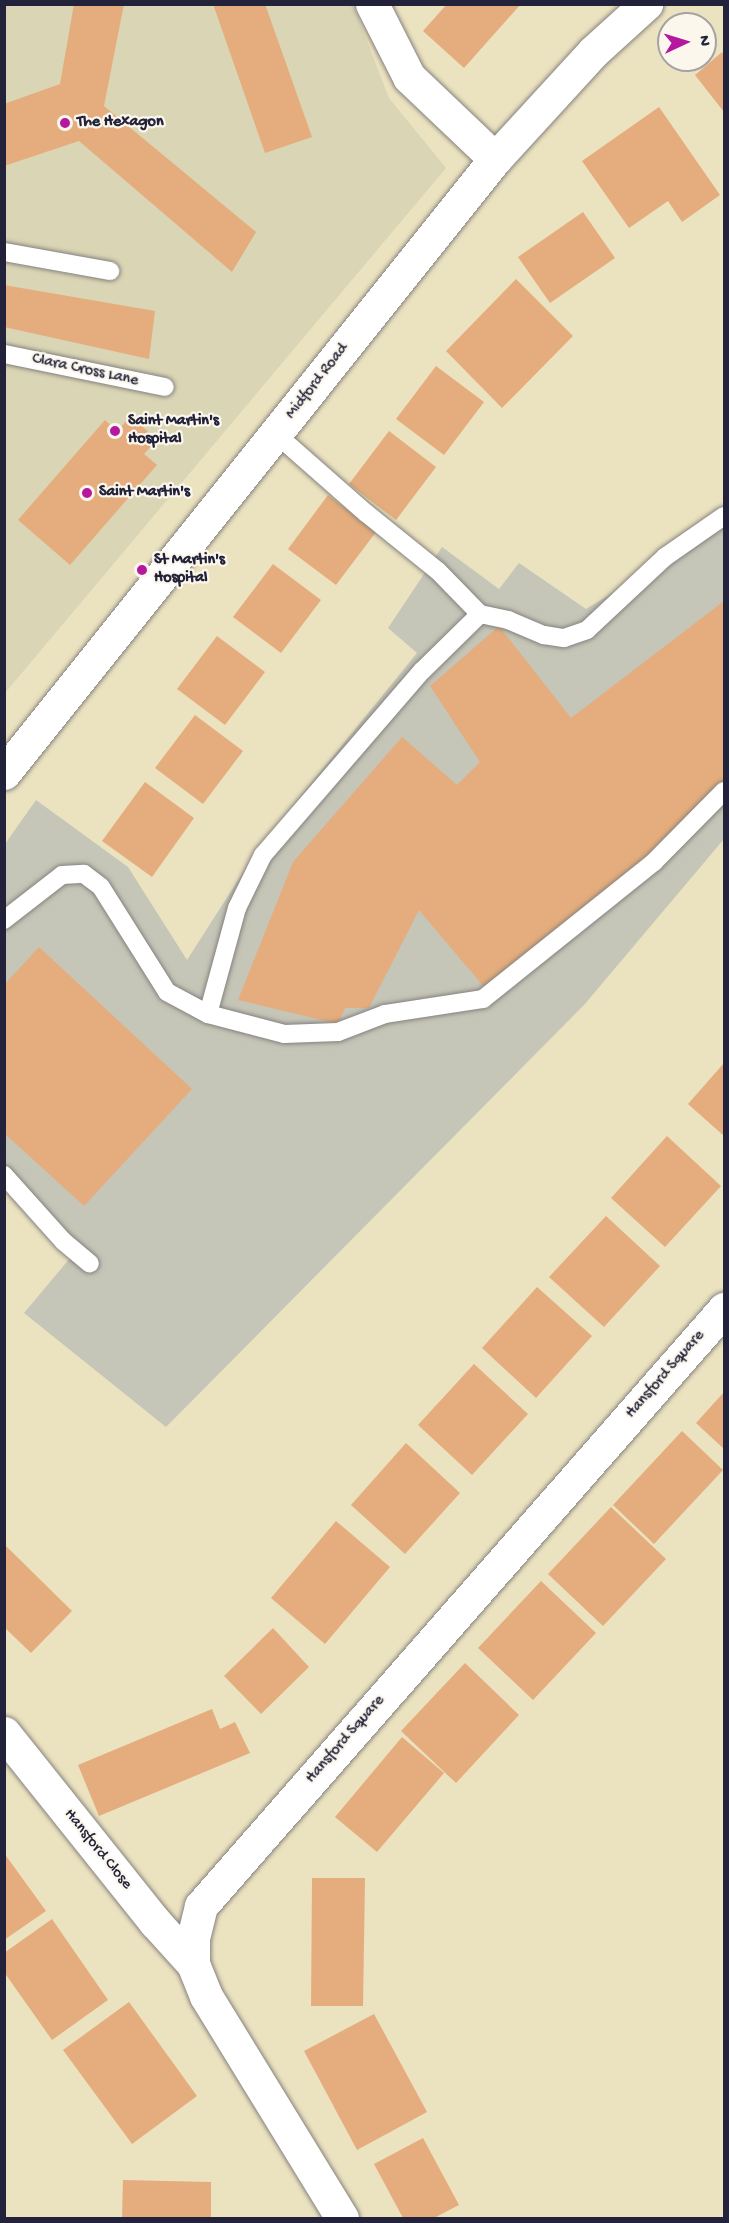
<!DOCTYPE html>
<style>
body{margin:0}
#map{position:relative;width:729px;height:2223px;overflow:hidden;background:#ebe2c0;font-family:"Gochi Hand",sans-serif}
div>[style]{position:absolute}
.built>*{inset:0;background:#dad5b5}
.industrial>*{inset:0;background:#c5c5b8}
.building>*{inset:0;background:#e5ad7d}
.roads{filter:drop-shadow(0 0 2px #86827e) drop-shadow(0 0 2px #86827e)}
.lane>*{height:18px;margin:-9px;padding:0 9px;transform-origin:9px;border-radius:9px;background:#fff}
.street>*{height:33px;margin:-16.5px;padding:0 16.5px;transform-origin:16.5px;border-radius:16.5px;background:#fff}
.secondary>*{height:33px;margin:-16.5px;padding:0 16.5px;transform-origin:16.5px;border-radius:16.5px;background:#fff}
.dots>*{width:16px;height:16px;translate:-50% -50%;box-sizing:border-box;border:3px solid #fbf7ec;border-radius:50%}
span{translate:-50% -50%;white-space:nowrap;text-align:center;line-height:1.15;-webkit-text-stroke:4.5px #fbf7ec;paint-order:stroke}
.poi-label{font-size:16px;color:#22223b;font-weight:700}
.left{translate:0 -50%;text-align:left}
.street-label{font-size:16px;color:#22223b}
.frame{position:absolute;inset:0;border:6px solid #22223b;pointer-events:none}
.north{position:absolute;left:657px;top:12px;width:60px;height:60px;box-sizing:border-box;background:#fbf7ec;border:2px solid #a4a2a5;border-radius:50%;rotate:86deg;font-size:16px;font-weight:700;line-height:24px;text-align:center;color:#22223b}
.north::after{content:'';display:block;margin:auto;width:21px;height:27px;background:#b5179e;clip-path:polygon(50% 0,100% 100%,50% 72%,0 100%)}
</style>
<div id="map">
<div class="built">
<i style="clip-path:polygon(5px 5px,353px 5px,389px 98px,446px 168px,5px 693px)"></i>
</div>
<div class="industrial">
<i style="clip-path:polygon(724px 525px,724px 839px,584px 1005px,166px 1427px,24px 1313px,81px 1245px,5px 1174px,5px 844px,36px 800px,128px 867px,187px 960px,260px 846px,417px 653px,388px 628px,442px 547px,499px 589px,519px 563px,586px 609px)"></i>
</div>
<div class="building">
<i style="clip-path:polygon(74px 4px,124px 4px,104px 106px,256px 232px,232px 272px,79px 141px,4px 166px,4px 104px,60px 84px)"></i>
<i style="clip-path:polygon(213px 4px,265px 4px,312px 137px,265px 153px)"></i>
<i style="clip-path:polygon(447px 4px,521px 4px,464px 68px,423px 31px)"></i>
<i style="clip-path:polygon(722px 52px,724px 55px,724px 112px,695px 75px)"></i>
<i style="clip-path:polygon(659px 107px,720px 195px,682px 222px,668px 201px,629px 228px,582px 161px)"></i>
<i style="clip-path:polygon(583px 212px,615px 258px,550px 303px,518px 257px)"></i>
<i style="clip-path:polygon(516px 279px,573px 336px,502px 408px,446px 351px)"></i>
<i style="clip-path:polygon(4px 285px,155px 311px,149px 359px,4px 327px)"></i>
<i style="clip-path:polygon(436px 366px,484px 402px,444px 455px,396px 419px)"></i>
<i style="clip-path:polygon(131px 416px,157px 440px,144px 454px,157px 465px,70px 565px,18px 520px,105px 420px,117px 431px)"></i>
<i style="clip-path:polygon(389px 431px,436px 467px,396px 520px,349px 484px)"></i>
<i style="clip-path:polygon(328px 495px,376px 532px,336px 585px,288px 549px)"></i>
<i style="clip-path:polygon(273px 564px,321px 600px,281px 653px,233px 617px)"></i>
<i style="clip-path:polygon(724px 601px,724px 787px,644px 859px,484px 987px,419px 910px,369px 1008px,345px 1008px,338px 1024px,238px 1000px,293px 862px,402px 737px,457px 785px,480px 762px,430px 686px,499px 626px,571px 718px)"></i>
<i style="clip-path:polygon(217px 636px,265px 672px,225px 725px,177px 689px)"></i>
<i style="clip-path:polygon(195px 715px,243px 751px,203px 804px,155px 768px)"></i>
<i style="clip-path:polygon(145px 782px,194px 818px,152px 877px,102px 841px)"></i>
<i style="clip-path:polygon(39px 947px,192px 1089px,84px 1206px,4px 1133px,4px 985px)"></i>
<i style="clip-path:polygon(724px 1063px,724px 1136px,688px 1104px)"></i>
<i style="clip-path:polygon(667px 1136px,721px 1186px,665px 1247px,611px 1198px)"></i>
<i style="clip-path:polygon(606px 1216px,660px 1266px,604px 1327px,549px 1277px)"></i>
<i style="clip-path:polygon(537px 1287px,592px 1336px,536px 1398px,482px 1348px)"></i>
<i style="clip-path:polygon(474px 1364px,528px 1414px,472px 1475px,418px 1425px)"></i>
<i style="clip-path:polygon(724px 1392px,724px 1449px,696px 1423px)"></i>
<i style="clip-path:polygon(682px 1431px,723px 1470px,654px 1544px,613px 1505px)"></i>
<i style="clip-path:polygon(406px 1443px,460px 1493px,405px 1554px,351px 1505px)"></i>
<i style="clip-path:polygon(611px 1507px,666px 1559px,603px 1626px,548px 1574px)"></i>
<i style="clip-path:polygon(336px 1521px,390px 1567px,325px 1644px,271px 1598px)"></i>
<i style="clip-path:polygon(4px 1544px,72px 1611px,31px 1653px,4px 1627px)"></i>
<i style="clip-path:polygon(541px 1581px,596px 1633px,533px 1700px,478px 1648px)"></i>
<i style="clip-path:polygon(273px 1628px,309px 1667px,261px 1714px,224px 1676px)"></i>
<i style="clip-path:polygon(465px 1663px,519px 1715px,456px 1783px,401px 1731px)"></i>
<i style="clip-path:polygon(212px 1709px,220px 1729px,235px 1722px,250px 1753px,99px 1816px,78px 1765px)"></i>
<i style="clip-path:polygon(402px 1737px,444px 1773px,377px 1852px,335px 1817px)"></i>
<i style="clip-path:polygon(4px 1853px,46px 1911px,4px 1940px)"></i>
<i style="clip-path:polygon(312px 1878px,365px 1878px,363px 2006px,311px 2006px)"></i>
<i style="clip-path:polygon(52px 1919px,108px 2000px,52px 2040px,4px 1972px,4px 1953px)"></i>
<i style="clip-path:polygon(129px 2002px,197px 2096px,132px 2144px,63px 2050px)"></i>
<i style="clip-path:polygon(374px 2014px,427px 2112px,357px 2150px,304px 2051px)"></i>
<i style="clip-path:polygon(423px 2138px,459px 2205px,434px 2218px,403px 2218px,374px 2164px)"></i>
<i style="clip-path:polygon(123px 2180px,211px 2182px,211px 2218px,122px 2218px)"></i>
</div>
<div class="roads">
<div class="lane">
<i style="left:4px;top:252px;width:108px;rotate:10.2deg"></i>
<i style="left:4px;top:354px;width:164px;rotate:11.6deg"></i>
<i style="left:276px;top:434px;width:120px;rotate:41.3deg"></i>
<i style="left:366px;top:513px;width:92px;rotate:38.9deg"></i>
<i style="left:438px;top:571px;width:60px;rotate:45.7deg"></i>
<i style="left:4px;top:920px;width:73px;rotate:-37.8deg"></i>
<i style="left:62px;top:875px;width:22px;rotate:-3deg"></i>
<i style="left:84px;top:874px;width:21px;rotate:37deg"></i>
<i style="left:101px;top:887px;width:124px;rotate:57.8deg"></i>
<i style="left:167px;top:992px;width:47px;rotate:28.2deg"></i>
<i style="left:208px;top:1014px;width:110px;rotate:-74.7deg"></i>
<i style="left:237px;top:908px;width:59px;rotate:-63.9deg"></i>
<i style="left:263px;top:855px;width:243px;rotate:-49.2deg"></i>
<i style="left:422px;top:671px;width:81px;rotate:-44.5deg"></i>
<i style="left:480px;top:614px;width:29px;rotate:12deg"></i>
<i style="left:508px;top:620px;width:39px;rotate:23deg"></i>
<i style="left:544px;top:635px;width:20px;rotate:9deg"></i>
<i style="left:564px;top:638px;width:24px;rotate:-19deg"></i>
<i style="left:587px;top:630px;width:107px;rotate:-43.1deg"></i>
<i style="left:665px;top:557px;width:72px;rotate:-34.8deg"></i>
<i style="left:208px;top:1014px;width:79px;rotate:14.7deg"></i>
<i style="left:284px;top:1034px;width:54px;rotate:-2.1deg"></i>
<i style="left:338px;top:1032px;width:50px;rotate:-21deg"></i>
<i style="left:385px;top:1014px;width:99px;rotate:-8.7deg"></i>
<i style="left:483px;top:999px;width:219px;rotate:-38.7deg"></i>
<i style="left:654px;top:862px;width:100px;rotate:-45.4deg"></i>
<i style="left:4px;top:1175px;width:89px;rotate:48.2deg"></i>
<i style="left:63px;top:1241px;width:35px;rotate:40deg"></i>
</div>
<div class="street">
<i style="left:372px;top:4px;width:82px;rotate:63.1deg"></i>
<i style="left:409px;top:77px;width:119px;rotate:43.6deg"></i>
<i style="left:4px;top:1733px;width:242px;rotate:51.4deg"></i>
<i style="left:155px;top:1922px;width:57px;rotate:47.9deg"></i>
<i style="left:342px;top:2218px;width:260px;rotate:-121.5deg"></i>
<i style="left:206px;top:1996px;width:35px;rotate:-112deg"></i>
<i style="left:193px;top:1964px;width:26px;rotate:-90deg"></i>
<i style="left:193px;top:1938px;width:33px;rotate:-76deg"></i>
<i style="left:201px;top:1906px;width:794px;rotate:-48.78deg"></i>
</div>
<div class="secondary">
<i style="left:4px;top:773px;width:786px;rotate:-51.35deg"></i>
<i style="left:495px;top:159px;width:145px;rotate:-47.5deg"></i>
<i style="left:593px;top:52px;width:72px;rotate:-42.2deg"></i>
</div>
</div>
<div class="dots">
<i style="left:65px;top:123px;background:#b5179e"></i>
<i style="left:115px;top:431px;background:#b5179e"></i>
<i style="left:87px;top:493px;background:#b5179e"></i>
<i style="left:142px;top:570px;background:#b5179e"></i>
</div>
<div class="poi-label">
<span class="left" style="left:77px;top:123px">The Hexagon</span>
<span class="left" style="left:128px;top:431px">Saint Martin's<br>Hospital</span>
<span class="left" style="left:99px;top:493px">Saint Martin's</span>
<span class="left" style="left:154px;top:570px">St Martin's<br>Hospital</span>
</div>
<div class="street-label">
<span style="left:85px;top:371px;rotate:12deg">Clara Cross Lane</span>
<span style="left:318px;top:382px;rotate:-52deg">Midford Road</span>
<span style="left:666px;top:1375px;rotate:-49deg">Hansford Square</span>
<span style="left:346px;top:1740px;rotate:-49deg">Hansford Square</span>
<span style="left:97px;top:1850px;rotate:51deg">Hansford Close</span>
</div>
<div class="frame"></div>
<div class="north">N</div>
</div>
